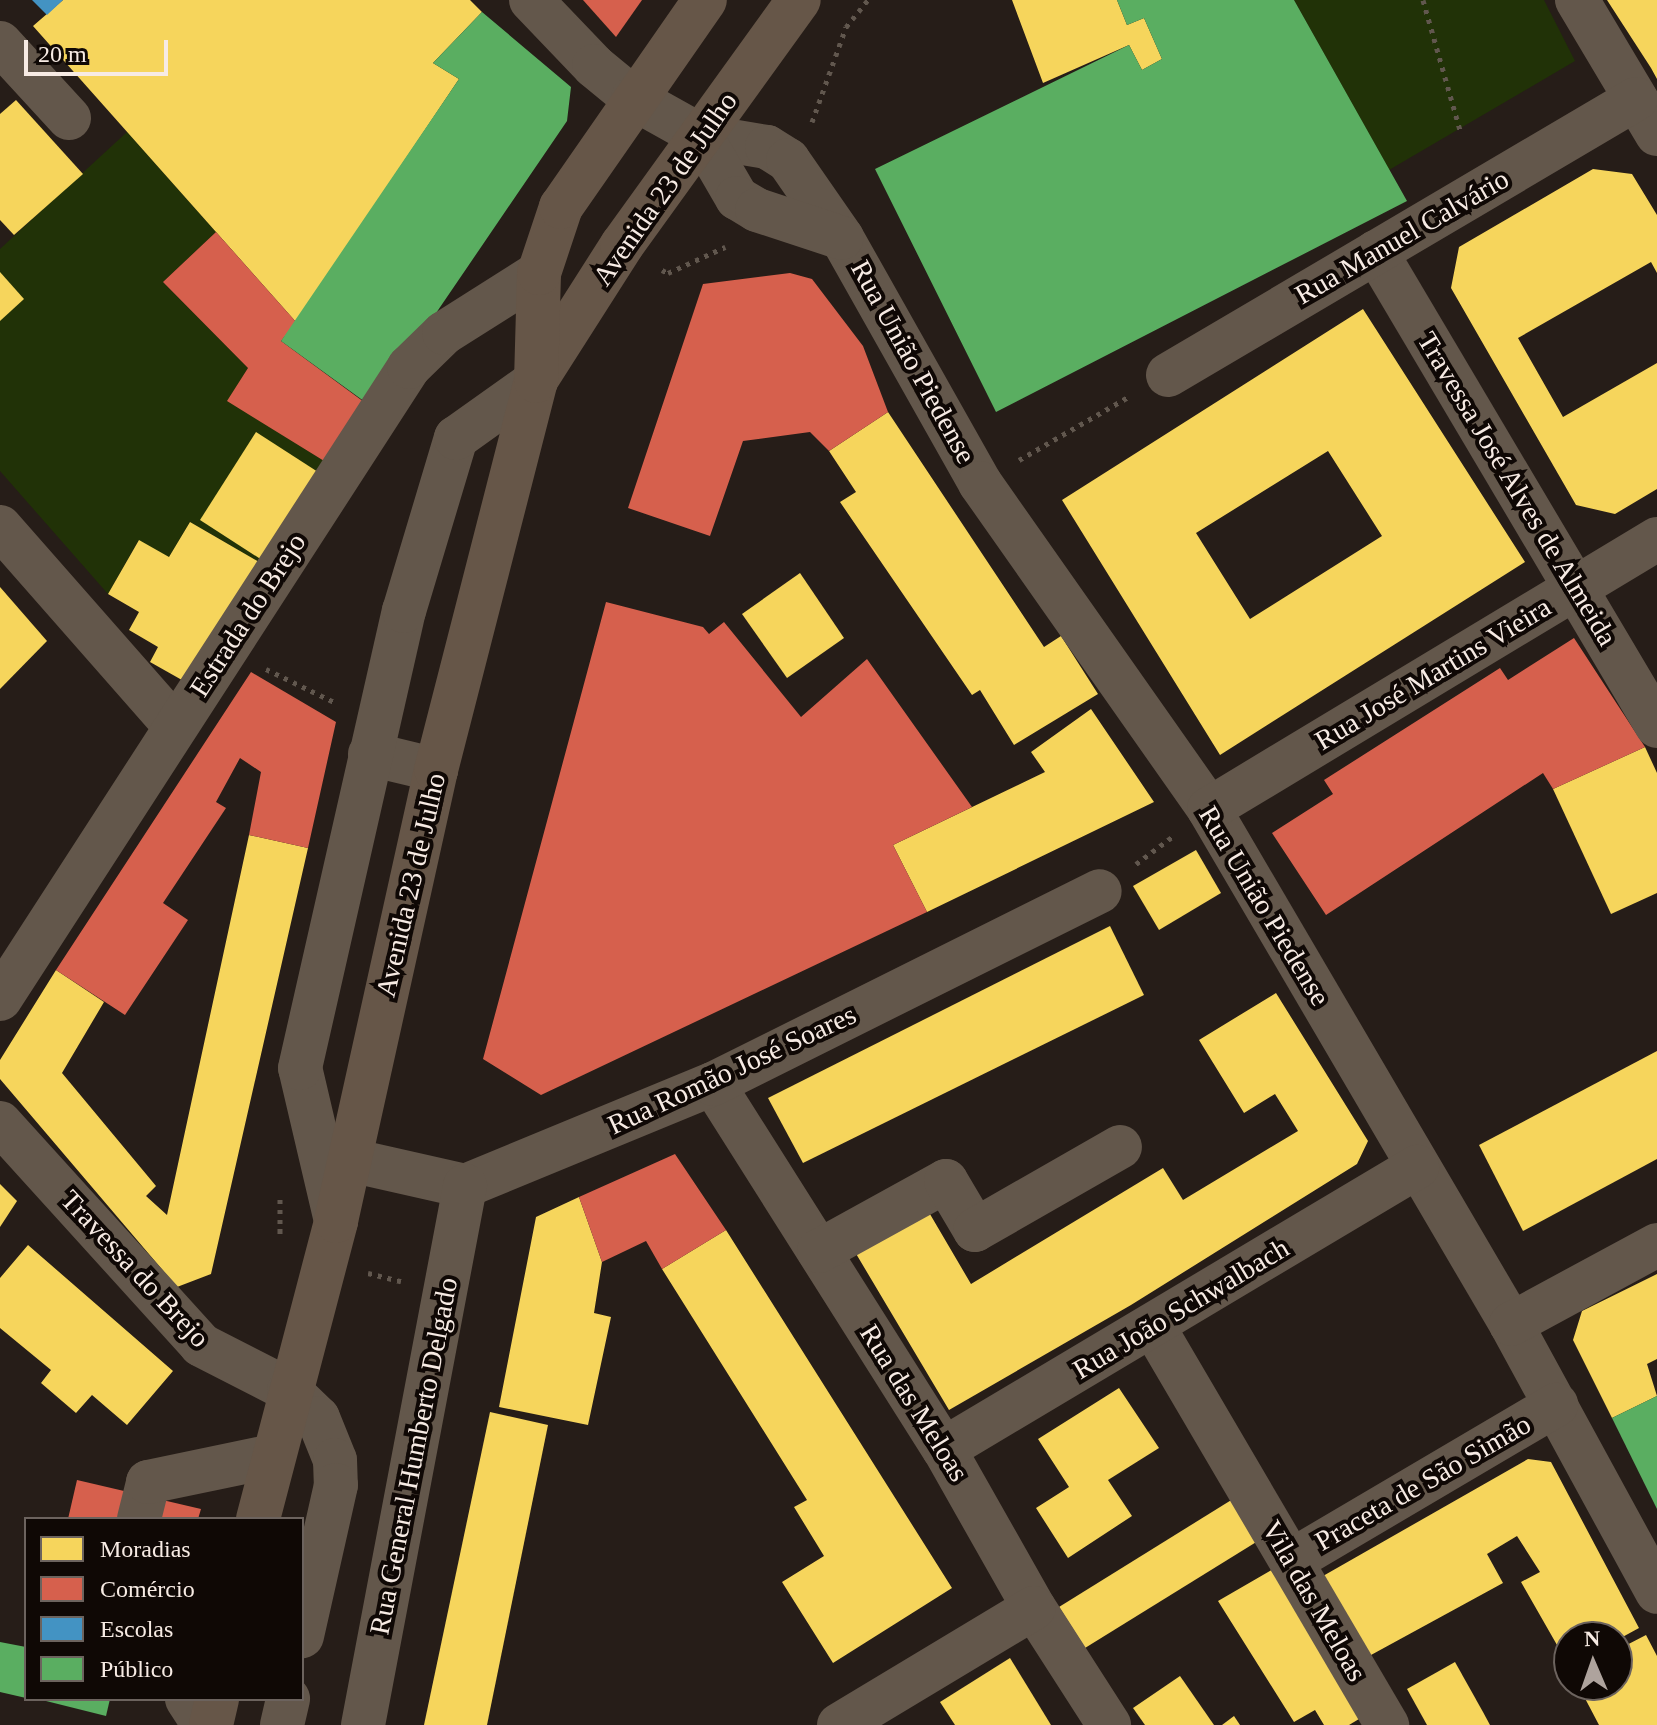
<!DOCTYPE html>
<meta charset="utf-8">
<style>
body{margin:0}
#map{position:relative;width:1657px;height:1725px;overflow:hidden;background:#261d18;font-family:"Times New Roman",serif}
div>[style]{position:absolute}
.green>*{inset:0;background:#213207}
.homes>*{inset:0;background:#f6d55c}
.shops>*{inset:0;background:#d6604d}
.schools>*{inset:0;background:#4393c3}
.public>*{inset:0;background:#5aae61}
.path>*{height:5px;margin-top:-2.5px;transform-origin:0;background:repeating-linear-gradient(90deg,#61574e 0 4px,transparent 0 10px)}
.minor>*{height:44px;margin:-22px;padding:0 22px;transform-origin:22px;border-radius:22px;background:#63574b}
.major>*{height:44px;margin:-22px;padding:0 22px;transform-origin:22px;border-radius:22px;background:#665648}
span{translate:-50% -50%;white-space:nowrap;text-align:center;line-height:1.15;-webkit-text-stroke:8px #0f0805;paint-order:stroke}
.street-label{font-size:28px;color:#f7ebe4}
.legend{position:absolute;left:24px;top:1517px;width:280px;height:184px;box-sizing:border-box;background:#0f0805;border:2px solid #6c635e;margin:0;padding:10px 14px;list-style:none;font-size:24px;color:#f7ebe4}
.legend li{display:flex;align-items:center;gap:16px;height:40px}
.legend b{width:40px;border:2px solid #6c635e}
.north{position:absolute;left:1553px;top:1621px;width:80px;height:80px;box-sizing:border-box;background:#0f0805;border:2px solid #6c635e;border-radius:50%;rotate:358deg;font-size:22px;font-weight:700;line-height:32px;text-align:center;color:#f7ebe4}
.north::after{content:'';display:block;margin:auto;width:28px;height:36px;background:#aea39d;clip-path:polygon(50% 0,100% 100%,50% 72%,0 100%)}
.scale{position:absolute;left:24px;top:40px;width:144px;height:36px;box-sizing:border-box;border:4px solid #f7ebe4;border-top:0;padding-left:10px;font-size:24px;line-height:28px;white-space:nowrap;color:#f7ebe4;-webkit-text-stroke:6px #0f0805;paint-order:stroke}
</style>
<div id="map">
<div class="green">
<i style="clip-path:polygon(1294px 0,1544px 0,1575px 61px,1389px 170px)"></i>
<i style="clip-path:polygon(127px 132px,216px 232px,163px 282px,248px 368px,228px 401px,329px 464px,259px 562px,190px 522px,169px 557px,138px 541px,108px 594px,0 471px,0 249px)"></i>
</div>
<div class="homes">
<i style="clip-path:polygon(63px 0,470px 0,482px 12px,433px 63px,459px 79px,296px 322px,33px 26px)"></i>
<i style="clip-path:polygon(1012px 0,1117px 0,1127px 25px,1144px 18px,1162px 59px,1142px 70px,1129px 45px,1043px 83px)"></i>
<i style="clip-path:polygon(1607px 0,1657px 0,1657px 79px,1651px 68px)"></i>
<i style="clip-path:polygon(16px 100px,83px 174px,14px 235px,0 220px,0 114px)"></i>
<i style="clip-path:polygon(1593px 169px,1632px 174px,1657px 215px,1657px 273px,1651px 262px,1518px 338px,1563px 417px,1657px 363px,1657px 489px,1615px 514px,1576px 505px,1451px 288px,1459px 247px)"></i>
<i style="clip-path:polygon(0 272px,24px 299px,0 321px)"></i>
<i style="clip-path:polygon(evenodd,1363px 309px,1525px 562px,1220px 755px,1062px 500px,1363px 309px,1328px 451px,1382px 536px,1250px 619px,1196px 533px,1328px 451px)"></i>
<i style="clip-path:polygon(888px 412px,1044px 647px,1061px 636px,1098px 694px,1014px 745px,980px 690px,972px 695px,840px 502px,856px 492px,829px 451px)"></i>
<i style="clip-path:polygon(256px 432px,318px 472px,262px 560px,200px 520px)"></i>
<i style="clip-path:polygon(190px 522px,259px 562px,189px 684px,150px 662px,158px 647px,129px 630px,139px 612px,108px 594px,139px 540px,169px 557px)"></i>
<i style="clip-path:polygon(800px 573px,844px 638px,787px 678px,742px 614px)"></i>
<i style="clip-path:polygon(0 587px,47px 641px,0 689px)"></i>
<i style="clip-path:polygon(1091px 709px,1154px 802px,927px 912px,893px 845px,1045px 772px,1031px 752px)"></i>
<i style="clip-path:polygon(1645px 747px,1657px 773px,1657px 893px,1611px 914px,1553px 789px)"></i>
<i style="clip-path:polygon(249px 835px,308px 848px,211px 1274px,177px 1287px,0 1079px,0 1060px,56px 970px,104px 1002px,62px 1073px,156px 1186px,146px 1196px,167px 1215px)"></i>
<i style="clip-path:polygon(1196px 850px,1221px 893px,1159px 930px,1133px 886px)"></i>
<i style="clip-path:polygon(1110px 926px,1144px 995px,803px 1163px,768px 1098px)"></i>
<i style="clip-path:polygon(1276px 993px,1368px 1141px,1357px 1164px,1131px 1305px,949px 1410px,855px 1252px,927px 1209px,971px 1284px,1163px 1168px,1183px 1200px,1298px 1131px,1275px 1094px,1244px 1113px,1199px 1040px)"></i>
<i style="clip-path:polygon(1657px 1051px,1657px 1159px,1523px 1231px,1479px 1145px)"></i>
<i style="clip-path:polygon(0 1184px,17px 1201px,0 1227px)"></i>
<i style="clip-path:polygon(579px 1197px,602px 1262px,594px 1313px,611px 1317px,588px 1425px,499px 1407px,536px 1217px)"></i>
<i style="clip-path:polygon(726px 1230px,952px 1588px,833px 1663px,782px 1582px,824px 1556px,794px 1507px,807px 1500px,662px 1269px)"></i>
<i style="clip-path:polygon(28px 1245px,173px 1371px,127px 1425px,92px 1395px,76px 1413px,41px 1383px,51px 1370px,0 1328px,0 1278px)"></i>
<i style="clip-path:polygon(1657px 1274px,1657px 1359px,1647px 1364px,1657px 1396px,1612px 1418px,1573px 1340px,1582px 1311px)"></i>
<i style="clip-path:polygon(1119px 1388px,1159px 1448px,1108px 1480px,1132px 1516px,1068px 1558px,1036px 1508px,1069px 1487px,1038px 1439px)"></i>
<i style="clip-path:polygon(490px 1412px,548px 1425px,487px 1725px,424px 1725px)"></i>
<i style="clip-path:polygon(1528px 1459px,1551px 1462px,1639px 1628px,1617px 1640px,1569px 1637px,1569px 1666px,1521px 1582px,1540px 1572px,1517px 1536px,1487px 1554px,1503px 1583px,1360px 1661px,1316px 1580px)"></i>
<i style="clip-path:polygon(1241px 1494px,1266px 1536px,1085px 1648px,1059px 1607px)"></i>
<i style="clip-path:polygon(1280px 1565px,1369px 1713px,1349px 1725px,1324px 1725px,1315px 1710px,1294px 1722px,1218px 1601px)"></i>
<i style="clip-path:polygon(1646px 1635px,1657px 1656px,1657px 1725px,1599px 1725px,1578px 1685px,1617px 1685px,1617px 1650px)"></i>
<i style="clip-path:polygon(1010px 1658px,1051px 1725px,955px 1725px,940px 1702px)"></i>
<i style="clip-path:polygon(1455px 1662px,1483px 1712px,1490px 1725px,1427px 1725px,1407px 1689px)"></i>
<i style="clip-path:polygon(1180px 1676px,1214px 1725px,1145px 1725px,1133px 1708px)"></i>
<i style="clip-path:polygon(1234px 1716px,1240px 1725px,1222px 1725px)"></i>
</div>
<div class="shops">
<i style="clip-path:polygon(583px 0,642px 0,616px 37px)"></i>
<i style="clip-path:polygon(216px 232px,296px 322px,281px 341px,364px 402px,329px 464px,227px 401px,248px 368px,163px 282px)"></i>
<i style="clip-path:polygon(790px 273px,812px 279px,863px 346px,888px 412px,829px 451px,810px 432px,743px 441px,710px 536px,628px 508px,703px 284px)"></i>
<i style="clip-path:polygon(606px 602px,703px 627px,709px 634px,724px 622px,801px 717px,867px 659px,972px 807px,893px 845px,927px 912px,541px 1095px,483px 1059px)"></i>
<i style="clip-path:polygon(1574px 638px,1645px 747px,1553px 789px,1543px 773px,1326px 915px,1272px 833px,1333px 794px,1324px 780px,1500px 668px,1508px 680px)"></i>
<i style="clip-path:polygon(251px 672px,336px 722px,308px 848px,249px 835px,261px 772px,240px 758px,216px 802px,226px 808px,163px 903px,188px 920px,125px 1015px,56px 970px)"></i>
<i style="clip-path:polygon(675px 1154px,726px 1230px,662px 1269px,646px 1241px,602px 1262px,579px 1197px)"></i>
<i style="clip-path:polygon(77px 1480px,201px 1509px,198px 1519px,68px 1519px)"></i>
</div>
<div class="schools">
<i style="clip-path:polygon(32px 0,63px 0,47px 15px)"></i>
</div>
<div class="public">
<i style="clip-path:polygon(1117px 0,1294px 0,1407px 201px,996px 412px,875px 169px,1129px 45px,1142px 70px,1162px 59px,1144px 18px,1127px 25px)"></i>
<i style="clip-path:polygon(482px 12px,571px 87px,567px 121px,372px 407px,281px 341px,459px 79px,433px 63px)"></i>
<i style="clip-path:polygon(1657px 1396px,1657px 1509px,1612px 1418px)"></i>
<i style="clip-path:polygon(0 1642px,26px 1647px,26px 1698px,0 1692px)"></i>
<i style="clip-path:polygon(38px 1699px,110px 1699px,106px 1716px)"></i>
</div>
<div class="path">
<i style="left:1423px;top:0;width:135px;rotate:74.1deg"></i>
<i style="left:812px;top:122px;width:101px;rotate:-70.3deg"></i>
<i style="left:846px;top:27px;width:35px;rotate:-51deg"></i>
<i style="left:662px;top:270px;width:7px;rotate:27deg"></i>
<i style="left:668px;top:273px;width:63px;rotate:-24.5deg"></i>
<i style="left:1019px;top:460px;width:126px;rotate:-30deg"></i>
<i style="left:266px;top:669px;width:78px;rotate:25.9deg"></i>
<i style="left:1136px;top:864px;width:45px;rotate:-36.9deg"></i>
<i style="left:280px;top:1199px;width:38px;rotate:90deg"></i>
<i style="left:368px;top:1273px;width:34px;rotate:14deg"></i>
</div>
<div class="minor">
<i style="left:531px;top:0;width:91px;rotate:46.3deg"></i>
<i style="left:594px;top:66px;width:50px;rotate:39.4deg"></i>
<i style="left:633px;top:98px;width:78px;rotate:29.2deg"></i>
<i style="left:701px;top:136px;width:67px;rotate:9.5deg"></i>
<i style="left:767px;top:147px;width:25px;rotate:32deg"></i>
<i style="left:788px;top:160px;width:95px;rotate:55.3deg"></i>
<i style="left:842px;top:238px;width:281px;rotate:60.6deg"></i>
<i style="left:980px;top:483px;width:398px;rotate:54.9deg"></i>
<i style="left:1209px;top:809px;width:597px;rotate:59.61deg"></i>
<i style="left:1511px;top:1324px;width:305px;rotate:61.4deg"></i>
<i style="left:1577px;top:0;width:156px;rotate:59.2deg"></i>
<i style="left:0;top:43px;width:102px;rotate:47.4deg"></i>
<i style="left:701px;top:136px;width:72px;rotate:59.9deg"></i>
<i style="left:737px;top:198px;width:23px;rotate:31deg"></i>
<i style="left:757px;top:210px;width:89px;rotate:18.2deg"></i>
<i style="left:1376px;top:252px;width:551px;rotate:59.34deg"></i>
<i style="left:1168px;top:375px;width:543px;rotate:-30.53deg"></i>
<i style="left:0;top:527px;width:265px;rotate:48.7deg"></i>
<i style="left:370px;top:754px;width:68px;rotate:13.6deg"></i>
<i style="left:1209px;top:809px;width:523px;rotate:-31.08deg"></i>
<i style="left:0;top:999px;width:753px;rotate:-57.09deg"></i>
<i style="left:409px;top:367px;width:49px;rotate:-44.2deg"></i>
<i style="left:444px;top:333px;width:112px;rotate:-32.3deg"></i>
<i style="left:713px;top:1084px;width:432px;rotate:57.7deg"></i>
<i style="left:944px;top:1449px;width:183px;rotate:60.5deg"></i>
<i style="left:1034px;top:1608px;width:139px;rotate:57.3deg"></i>
<i style="left:0;top:1123px;width:299px;rotate:47.8deg"></i>
<i style="left:201px;top:1345px;width:99px;rotate:27.1deg"></i>
<i style="left:289px;top:1390px;width:40px;rotate:44deg"></i>
<i style="left:318px;top:1418px;width:45px;rotate:68deg"></i>
<i style="left:335px;top:1460px;width:25px;rotate:88deg"></i>
<i style="left:336px;top:1485px;width:155px;rotate:102.7deg"></i>
<i style="left:350px;top:1160px;width:118px;rotate:12.7deg"></i>
<i style="left:465px;top:1186px;width:268px;rotate:-22.4deg"></i>
<i style="left:713px;top:1084px;width:432px;rotate:-26.5deg"></i>
<i style="left:336px;top:1221px;width:157px;rotate:-103.2deg"></i>
<i style="left:300px;top:1068px;width:469px;rotate:-77.2deg"></i>
<i style="left:404px;top:611px;width:181px;rotate:-73.3deg"></i>
<i style="left:456px;top:438px;width:98px;rotate:-35.5deg"></i>
<i style="left:819px;top:1251px;width:145px;rotate:-28.9deg"></i>
<i style="left:946px;top:1181px;width:57px;rotate:59.4deg"></i>
<i style="left:975px;top:1230px;width:167px;rotate:-29.8deg"></i>
<i style="left:1511px;top:1324px;width:166px;rotate:-28.4deg"></i>
<i style="left:1153px;top:1326px;width:463px;rotate:59.6deg"></i>
<i style="left:944px;top:1449px;width:551px;rotate:-30.8deg"></i>
<i style="left:139px;top:1519px;width:38px;rotate:-76deg"></i>
<i style="left:148px;top:1482px;width:127px;rotate:-11.8deg"></i>
<i style="left:1291px;top:1561px;width:308px;rotate:-30.5deg"></i>
<i style="left:187px;top:1699px;width:31px;rotate:57deg"></i>
<i style="left:282px;top:1725px;width:27px;rotate:-77deg"></i>
<i style="left:363px;top:1725px;width:549px;rotate:-79.28deg"></i>
<i style="left:839px;top:1725px;width:227px;rotate:-31deg"></i>
</div>
<div class="major">
<i style="left:536px;top:380px;width:160px;rotate:-57.5deg"></i>
<i style="left:622px;top:245px;width:302px;rotate:-54.2deg"></i>
<i style="left:258px;top:1519px;width:308px;rotate:-75.3deg"></i>
<i style="left:336px;top:1221px;width:462px;rotate:-77.5deg"></i>
<i style="left:436px;top:770px;width:402px;rotate:-75.6deg"></i>
<i style="left:536px;top:381px;width:108px;rotate:-88.4deg"></i>
<i style="left:539px;top:273px;width:70px;rotate:-71.6deg"></i>
<i style="left:561px;top:207px;width:252px;rotate:-55.2deg"></i>
<i style="left:211px;top:1725px;width:27px;rotate:-77deg"></i>
</div>
<div class="street-label">
<span style="left:665px;top:189px;rotate:-55deg">Avenida 23 de Julho</span>
<span style="left:1402px;top:237px;rotate:-30deg">Rua Manuel Calvário</span>
<span style="left:913px;top:362px;rotate:61deg">Rua União Piedense</span>
<span style="left:1517px;top:489px;rotate:59deg">Travessa José Alves de Almeida</span>
<span style="left:248px;top:615px;rotate:-57deg">Estrada do Brejo</span>
<span style="left:1433px;top:674px;rotate:-31deg">Rua José Martins Vieira</span>
<span style="left:411px;top:885px;rotate:-77deg">Avenida 23 de Julho</span>
<span style="left:1264px;top:906px;rotate:59deg">Rua União Piedense</span>
<span style="left:732px;top:1070px;rotate:-25deg">Rua Romão José Soares</span>
<span style="left:135px;top:1269px;rotate:47deg">Travessa do Brejo</span>
<span style="left:1181px;top:1309px;rotate:-31deg">Rua João Schwalbach</span>
<span style="left:914px;top:1403px;rotate:58deg">Rua das Meloas</span>
<span style="left:414px;top:1456px;rotate:-79deg">Rua General Humberto Delgado</span>
<span style="left:1423px;top:1483px;rotate:-30deg">Praceta de São Simão</span>
<span style="left:1314px;top:1601px;rotate:60deg">Vila das Meloas</span>
</div>
<ul class="legend">
<li><b style="height:22px;background:#f6d55c"></b>Moradias</li>
<li><b style="height:22px;background:#d6604d"></b>Comércio</li>
<li><b style="height:22px;background:#4393c3"></b>Escolas</li>
<li><b style="height:22px;background:#5aae61"></b>Público</li>
</ul>
<div class="north">N</div>
<div class="scale">20 m</div>
</div>
